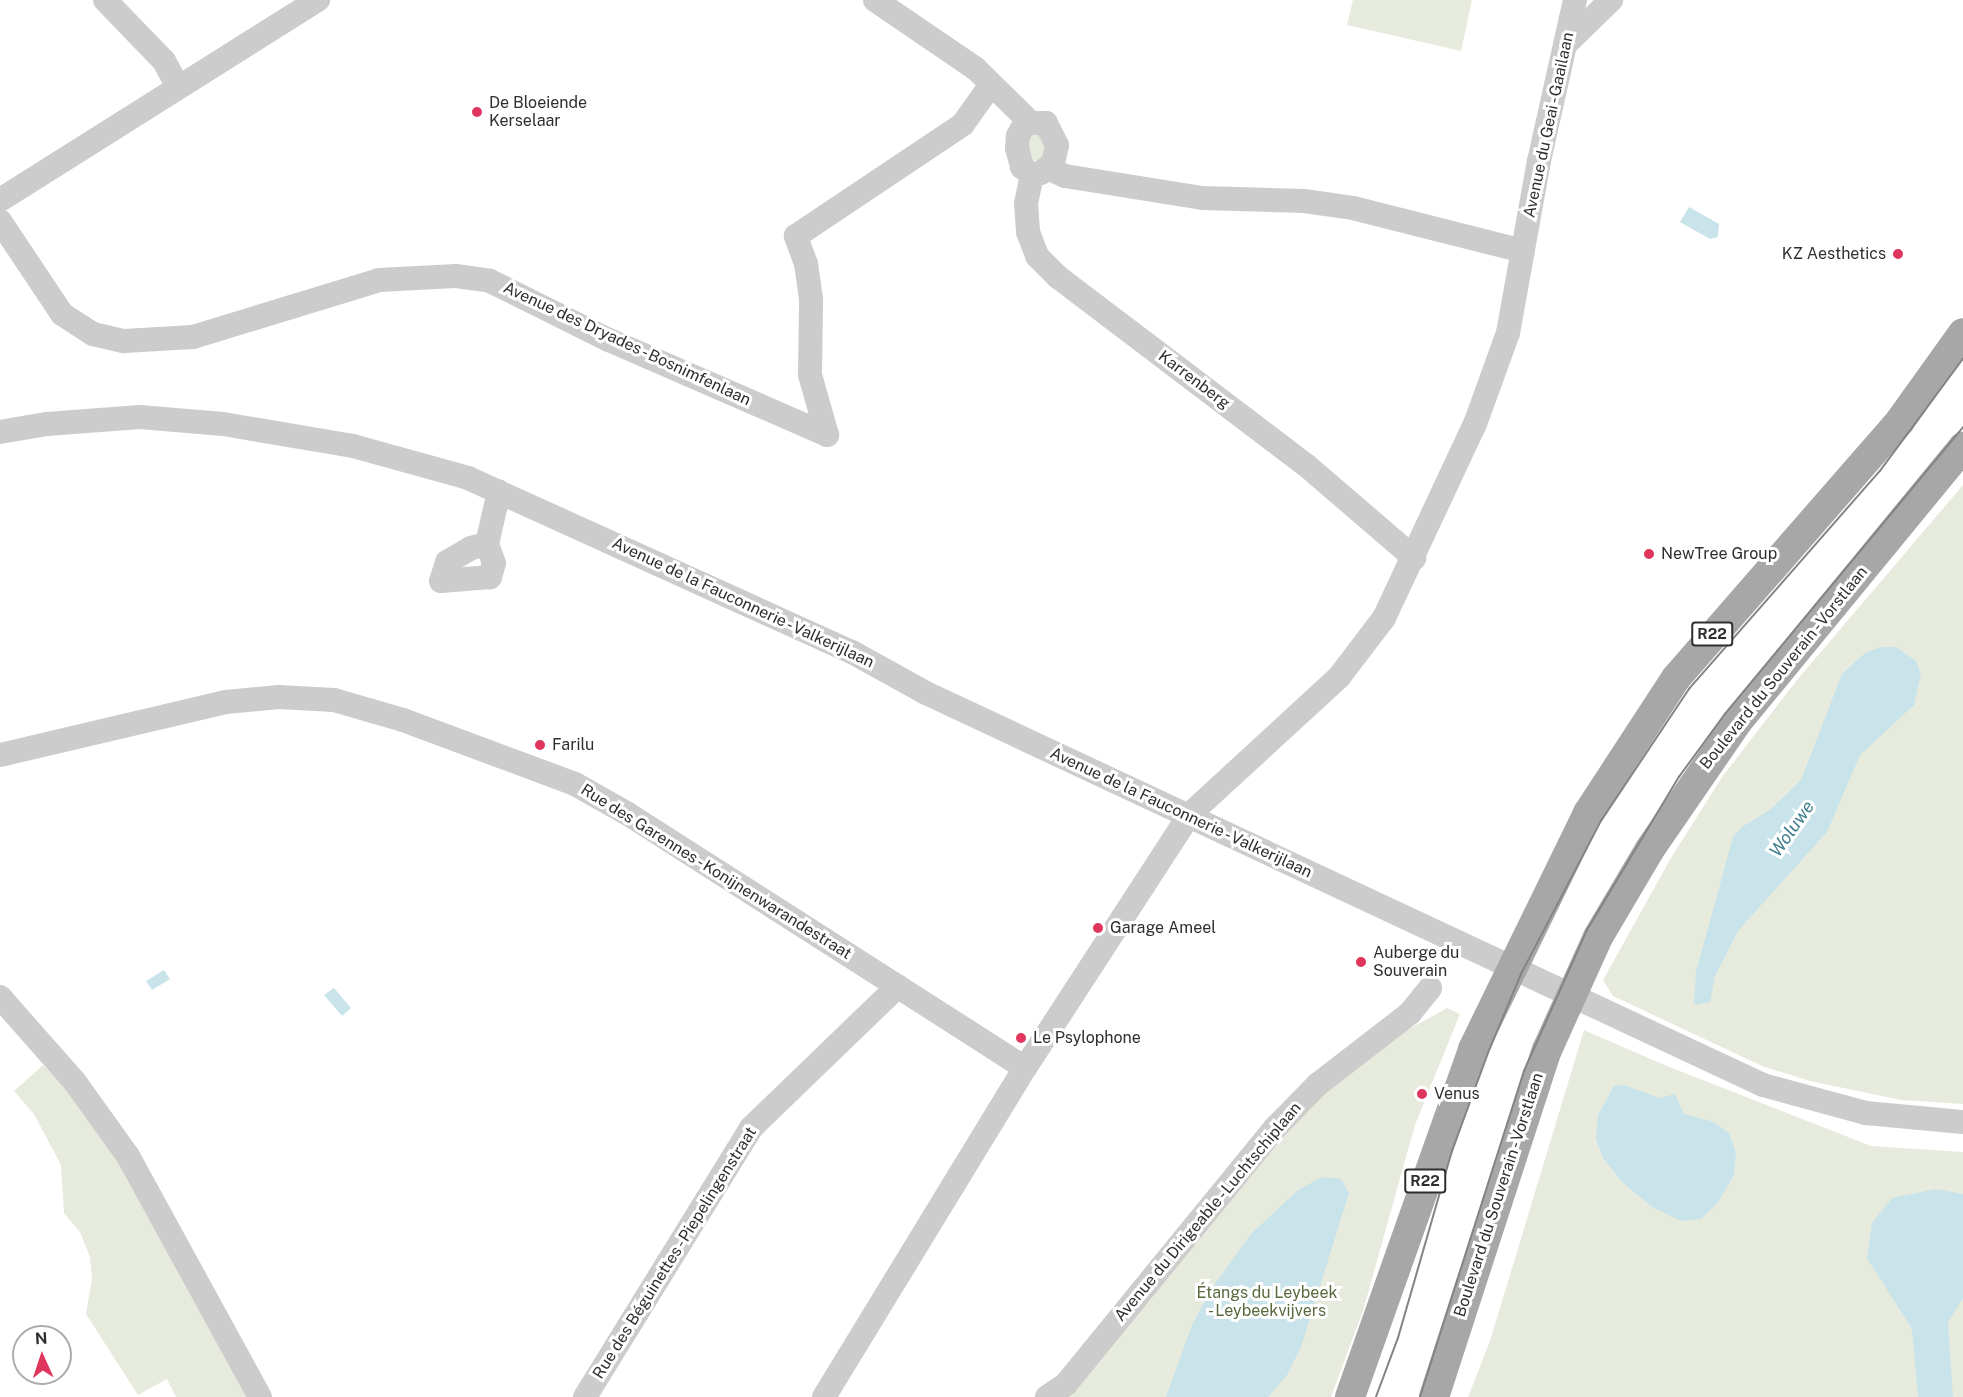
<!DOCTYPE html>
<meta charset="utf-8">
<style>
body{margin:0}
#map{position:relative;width:1963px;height:1397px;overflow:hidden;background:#fff;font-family:"Public Sans",sans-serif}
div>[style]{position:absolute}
.green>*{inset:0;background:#e7ebdd}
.water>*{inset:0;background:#c9e3eb}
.minor>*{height:24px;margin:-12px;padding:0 12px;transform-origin:12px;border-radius:12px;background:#ccc}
.major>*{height:30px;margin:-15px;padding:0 15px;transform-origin:15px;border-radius:15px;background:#a7a7a7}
.tram>*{height:1.5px;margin:-0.75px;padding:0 0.75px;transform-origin:0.75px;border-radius:0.75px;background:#848484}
.dots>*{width:16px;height:16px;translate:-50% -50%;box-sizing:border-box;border:3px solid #fff;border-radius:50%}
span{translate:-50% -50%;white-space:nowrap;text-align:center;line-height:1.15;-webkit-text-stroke:6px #fff;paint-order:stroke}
.shield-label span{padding:2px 4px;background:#fff;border:2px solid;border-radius:4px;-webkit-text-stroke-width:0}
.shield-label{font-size:15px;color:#2f2f2f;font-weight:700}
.poi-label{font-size:16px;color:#2f2f2f}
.left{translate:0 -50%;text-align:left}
.right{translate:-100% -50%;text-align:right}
.street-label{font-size:16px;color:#2f2f2f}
.park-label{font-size:16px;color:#59693d}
.water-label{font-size:18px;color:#3f7d8e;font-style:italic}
.north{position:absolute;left:12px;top:1325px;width:60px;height:60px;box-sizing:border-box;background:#fff;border:2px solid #acacac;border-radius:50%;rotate:357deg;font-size:16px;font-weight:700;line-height:24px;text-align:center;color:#2f2f2f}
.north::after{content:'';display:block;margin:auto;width:21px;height:27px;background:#e0365e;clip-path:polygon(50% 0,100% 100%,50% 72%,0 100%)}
</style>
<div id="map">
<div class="green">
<i style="clip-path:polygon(1353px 0,1472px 0,1461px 51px,1347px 25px)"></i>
<i style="clip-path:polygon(1043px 132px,1047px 153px,1039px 161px,1028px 160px,1028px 135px)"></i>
<i style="clip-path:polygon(1963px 485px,1963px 1104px,1901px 1100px,1810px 1081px,1762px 1066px,1613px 996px,1603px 980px,1671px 858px,1722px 777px,1797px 680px)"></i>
<i style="clip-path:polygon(1447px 1008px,1460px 1014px,1415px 1125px,1363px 1311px,1331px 1397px,1066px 1397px,1257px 1165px,1317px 1100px,1393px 1038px)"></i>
<i style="clip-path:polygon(1584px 1030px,1662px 1064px,1871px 1146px,1963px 1152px,1963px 1397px,1468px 1397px,1490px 1341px)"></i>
<i style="clip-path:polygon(43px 1065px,69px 1091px,120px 1163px,249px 1397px,176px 1397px,167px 1379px,138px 1395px,86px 1314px,92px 1279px,90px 1257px,80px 1232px,64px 1213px,61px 1165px,34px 1114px,14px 1091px)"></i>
</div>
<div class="water">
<i style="clip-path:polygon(1689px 207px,1719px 224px,1718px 237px,1710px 239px,1680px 222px)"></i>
<i style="clip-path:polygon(1882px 647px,1896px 647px,1916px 661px,1921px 674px,1914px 705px,1860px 755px,1827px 832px,1738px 931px,1715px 976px,1710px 1002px,1694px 1005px,1696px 972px,1733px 837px,1742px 827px,1771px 809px,1801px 780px,1842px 674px,1866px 652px)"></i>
<i style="clip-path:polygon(164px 970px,170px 979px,152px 990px,146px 981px)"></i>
<i style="clip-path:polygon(334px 988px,351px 1008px,342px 1016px,324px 995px)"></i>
<i style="clip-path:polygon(1624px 1085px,1659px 1098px,1675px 1094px,1684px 1114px,1714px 1122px,1729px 1133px,1736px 1153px,1734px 1175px,1717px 1204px,1701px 1219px,1681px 1221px,1652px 1207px,1622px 1182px,1603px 1158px,1596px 1139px,1598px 1115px,1614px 1086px)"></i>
<i style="clip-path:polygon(1322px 1177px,1341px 1179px,1349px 1193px,1301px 1347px,1287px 1375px,1268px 1397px,1166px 1397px,1192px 1325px,1212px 1288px,1251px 1234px,1298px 1190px)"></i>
<i style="clip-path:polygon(1936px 1189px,1963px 1194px,1963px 1298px,1948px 1322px,1953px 1397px,1918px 1397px,1912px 1329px,1867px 1258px,1872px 1223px,1892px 1198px)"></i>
</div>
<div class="minor">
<i style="left:105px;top:0;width:85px;rotate:46deg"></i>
<i style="left:164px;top:61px;width:30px;rotate:62deg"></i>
<i style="left:875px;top:0;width:122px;rotate:34.3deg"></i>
<i style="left:976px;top:69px;width:77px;rotate:44.5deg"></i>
<i style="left:1031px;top:123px;width:7px;rotate:164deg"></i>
<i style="left:1024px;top:125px;width:13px;rotate:119deg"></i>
<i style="left:1018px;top:136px;width:12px;rotate:95deg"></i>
<i style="left:1017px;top:148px;width:20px;rotate:75deg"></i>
<i style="left:1022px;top:167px;width:13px;rotate:39deg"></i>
<i style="left:1032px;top:175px;width:9px;rotate:-13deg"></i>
<i style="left:1041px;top:173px;width:16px;rotate:-40deg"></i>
<i style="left:1053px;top:163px;width:18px;rotate:-77deg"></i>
<i style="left:1057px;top:145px;width:25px;rotate:-117deg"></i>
<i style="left:1046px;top:123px;width:15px;rotate:180deg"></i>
<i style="left:1567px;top:43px;width:62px;rotate:-44.3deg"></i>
<i style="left:1048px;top:168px;width:19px;rotate:25deg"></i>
<i style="left:1065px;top:176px;width:139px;rotate:9.1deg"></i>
<i style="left:1202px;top:198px;width:102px;rotate:1.7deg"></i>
<i style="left:1304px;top:201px;width:49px;rotate:8.1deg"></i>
<i style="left:1353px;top:208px;width:175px;rotate:14.2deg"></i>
<i style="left:1032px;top:175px;width:29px;rotate:102deg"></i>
<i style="left:1026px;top:203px;width:29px;rotate:86deg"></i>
<i style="left:1028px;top:232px;width:26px;rotate:69deg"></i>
<i style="left:1037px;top:256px;width:30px;rotate:45deg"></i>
<i style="left:1058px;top:277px;width:311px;rotate:37.2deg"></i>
<i style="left:1306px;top:465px;width:143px;rotate:40.7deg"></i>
<i style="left:0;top:200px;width:376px;rotate:-32.2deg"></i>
<i style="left:0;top:221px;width:112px;rotate:56.3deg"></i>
<i style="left:62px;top:314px;width:37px;rotate:33deg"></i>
<i style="left:93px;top:334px;width:32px;rotate:13deg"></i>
<i style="left:124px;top:341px;width:69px;rotate:-3.3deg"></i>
<i style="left:193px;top:337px;width:195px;rotate:-17deg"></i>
<i style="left:379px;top:280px;width:77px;rotate:-3deg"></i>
<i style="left:456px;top:276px;width:34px;rotate:8deg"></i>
<i style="left:490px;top:281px;width:133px;rotate:26.4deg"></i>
<i style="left:609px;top:340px;width:238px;rotate:23.5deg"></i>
<i style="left:827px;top:435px;width:62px;rotate:-105.8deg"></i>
<i style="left:810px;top:375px;width:76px;rotate:-89.2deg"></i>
<i style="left:811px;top:299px;width:35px;rotate:-98deg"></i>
<i style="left:806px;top:264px;width:30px;rotate:-110deg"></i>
<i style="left:796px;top:236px;width:201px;rotate:-33.8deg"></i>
<i style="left:963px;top:124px;width:47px;rotate:-54.6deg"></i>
<i style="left:0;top:432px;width:48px;rotate:-9.7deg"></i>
<i style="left:47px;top:424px;width:93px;rotate:-4.3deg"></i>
<i style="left:140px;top:417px;width:83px;rotate:4.8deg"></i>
<i style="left:223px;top:424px;width:132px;rotate:9.6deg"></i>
<i style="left:353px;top:446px;width:119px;rotate:15.5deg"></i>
<i style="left:468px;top:478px;width:422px;rotate:24.4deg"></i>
<i style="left:852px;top:652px;width:85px;rotate:29deg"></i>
<i style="left:926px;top:693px;width:924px;rotate:25.1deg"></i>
<i style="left:1763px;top:1085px;width:107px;rotate:15.2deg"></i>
<i style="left:1866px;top:1113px;width:97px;rotate:5.3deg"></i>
<i style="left:487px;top:544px;width:20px;rotate:70deg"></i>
<i style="left:494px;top:563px;width:15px;rotate:106deg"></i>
<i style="left:490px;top:577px;width:49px;rotate:175.3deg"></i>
<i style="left:441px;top:581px;width:20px;rotate:-72deg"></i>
<i style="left:447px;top:562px;width:28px;rotate:-30deg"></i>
<i style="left:471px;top:548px;width:16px;rotate:-14deg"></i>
<i style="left:487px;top:544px;width:54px;rotate:-77.2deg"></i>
<i style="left:0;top:755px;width:232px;rotate:-13.2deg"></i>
<i style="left:226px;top:702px;width:53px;rotate:-5.4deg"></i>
<i style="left:279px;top:697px;width:55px;rotate:3.1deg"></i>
<i style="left:334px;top:700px;width:72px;rotate:16.2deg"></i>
<i style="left:403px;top:720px;width:184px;rotate:20.4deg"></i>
<i style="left:575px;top:784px;width:61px;rotate:29.5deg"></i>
<i style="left:628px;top:814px;width:471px;rotate:32.6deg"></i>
<i style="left:0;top:997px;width:113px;rotate:48.6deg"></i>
<i style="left:75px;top:1082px;width:91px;rotate:54.4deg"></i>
<i style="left:128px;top:1156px;width:275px;rotate:61.3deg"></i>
<i style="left:585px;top:1397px;width:316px;rotate:-58.3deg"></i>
<i style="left:751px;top:1128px;width:204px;rotate:-44deg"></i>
<i style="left:824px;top:1397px;width:386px;rotate:-58.6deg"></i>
<i style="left:1025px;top:1068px;width:302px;rotate:-57deg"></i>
<i style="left:1189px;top:815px;width:204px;rotate:-42.6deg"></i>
<i style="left:1339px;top:677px;width:74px;rotate:-52.7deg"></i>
<i style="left:1384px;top:618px;width:214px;rotate:-64.9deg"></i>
<i style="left:1475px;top:424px;width:97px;rotate:-70.1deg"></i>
<i style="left:1508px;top:333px;width:175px;rotate:-79.8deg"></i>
<i style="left:1539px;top:161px;width:165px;rotate:-77.4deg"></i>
<i style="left:1047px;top:1397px;width:23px;rotate:-34deg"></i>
<i style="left:1066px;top:1384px;width:330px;rotate:-50.8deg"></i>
<i style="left:1275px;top:1128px;width:60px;rotate:-45.7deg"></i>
<i style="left:1317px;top:1085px;width:118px;rotate:-37.7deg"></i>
<i style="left:1410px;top:1013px;width:32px;rotate:-51deg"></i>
</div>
<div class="major">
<i style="left:1350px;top:1397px;width:369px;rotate:-70.5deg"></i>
<i style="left:1473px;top:1049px;width:263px;rotate:-64deg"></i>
<i style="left:1588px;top:813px;width:161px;rotate:-56.9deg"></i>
<i style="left:1676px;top:678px;width:341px;rotate:-48.9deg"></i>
<i style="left:1900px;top:421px;width:108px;rotate:-54.4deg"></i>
<i style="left:1434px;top:1397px;width:365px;rotate:-72deg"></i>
<i style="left:1547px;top:1050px;width:124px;rotate:-65.7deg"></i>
<i style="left:1598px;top:937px;width:102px;rotate:-59.4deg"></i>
<i style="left:1650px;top:849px;width:155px;rotate:-55.5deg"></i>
<i style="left:1738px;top:721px;width:355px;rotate:-50.6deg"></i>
</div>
<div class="tram">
<i style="left:1376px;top:1397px;width:63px;rotate:-69.6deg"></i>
<i style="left:1398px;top:1338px;width:195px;rotate:-73.9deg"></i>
<i style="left:1452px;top:1151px;width:104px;rotate:-69.8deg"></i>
<i style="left:1488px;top:1053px;width:86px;rotate:-67.3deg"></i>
<i style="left:1521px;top:974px;width:173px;rotate:-62.4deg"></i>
<i style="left:1601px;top:821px;width:159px;rotate:-56.3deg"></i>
<i style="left:1689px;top:689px;width:290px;rotate:-48.8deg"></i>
<i style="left:1880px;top:471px;width:139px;rotate:-53.5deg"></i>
<i style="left:1420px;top:1397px;width:342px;rotate:-72.3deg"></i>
<i style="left:1524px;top:1071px;width:154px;rotate:-65.9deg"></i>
<i style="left:1587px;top:930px;width:179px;rotate:-59deg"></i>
<i style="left:1679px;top:777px;width:78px;rotate:-53.9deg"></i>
<i style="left:1725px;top:714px;width:373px;rotate:-50.3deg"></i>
</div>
<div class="dots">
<i style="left:477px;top:112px;background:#e0365e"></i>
<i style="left:1898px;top:254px;background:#e0365e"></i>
<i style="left:1649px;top:554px;background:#e0365e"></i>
<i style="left:540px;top:745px;background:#e0365e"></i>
<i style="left:1098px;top:928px;background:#e0365e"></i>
<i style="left:1361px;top:962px;background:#e0365e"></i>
<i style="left:1021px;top:1038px;background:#e0365e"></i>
<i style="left:1422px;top:1094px;background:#e0365e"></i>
</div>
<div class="shield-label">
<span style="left:1712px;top:634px">R22</span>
<span style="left:1425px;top:1181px">R22</span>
</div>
<div class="poi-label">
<span class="left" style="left:489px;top:112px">De Bloeiende<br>Kerselaar</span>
<span class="right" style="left:1886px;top:254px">KZ Aesthetics</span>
<span class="left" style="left:1661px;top:554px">NewTree Group</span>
<span class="left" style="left:552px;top:745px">Farilu</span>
<span class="left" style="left:1110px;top:928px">Garage Ameel</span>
<span class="left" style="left:1373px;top:962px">Auberge du<br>Souverain</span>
<span class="left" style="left:1033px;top:1038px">Le Psylophone</span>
<span class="left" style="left:1434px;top:1094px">Venus</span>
</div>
<div class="street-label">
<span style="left:1549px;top:125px;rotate:-78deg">Avenue du Geai - Gaailaan</span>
<span style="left:627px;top:344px;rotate:25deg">Avenue des Dryades - Bosnimfenlaan</span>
<span style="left:1194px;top:380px;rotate:37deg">Karrenberg</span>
<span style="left:743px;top:603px;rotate:25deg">Avenue de la Fauconnerie - Valkerijlaan</span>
<span style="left:1784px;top:668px;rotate:-51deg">Boulevard du Souverain - Vorstlaan</span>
<span style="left:1181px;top:813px;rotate:25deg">Avenue de la Fauconnerie - Valkerijlaan</span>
<span style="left:716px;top:872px;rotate:32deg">Rue des Garennes - Konijnenwarandestraat</span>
<span style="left:1499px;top:1195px;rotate:-72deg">Boulevard du Souverain - Vorstlaan</span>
<span style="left:1208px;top:1212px;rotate:-50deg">Avenue du Dirigeable - Luchtschiplaan</span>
<span style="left:675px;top:1253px;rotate:-58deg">Rue des Béguinettes - Piepelingenstraat</span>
</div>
<div class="park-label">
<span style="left:1267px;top:1302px">Étangs du Leybeek<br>- Leybeekvijvers</span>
</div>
<div class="water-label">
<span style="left:1792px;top:829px;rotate:-55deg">Woluwe</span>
</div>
<div class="north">N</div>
</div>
